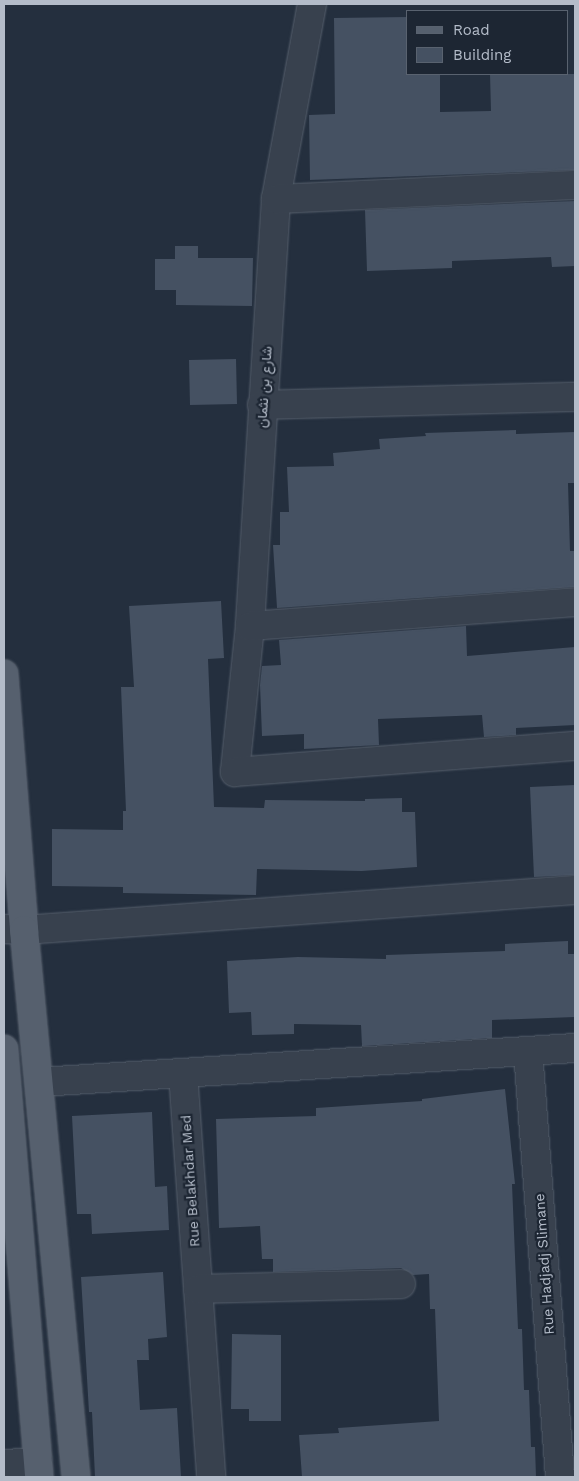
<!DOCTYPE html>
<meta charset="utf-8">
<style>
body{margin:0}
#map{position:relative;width:579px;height:1481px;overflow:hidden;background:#242f3e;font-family:"Work Sans",Vazirmatn,sans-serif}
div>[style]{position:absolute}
.building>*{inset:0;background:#455162}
.roads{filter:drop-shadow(0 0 1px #565f6c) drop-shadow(0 0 1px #565f6c)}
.minor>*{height:28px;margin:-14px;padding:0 14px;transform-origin:14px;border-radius:14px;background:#38414e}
.primary>*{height:28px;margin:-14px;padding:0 14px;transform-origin:14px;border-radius:14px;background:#56606e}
span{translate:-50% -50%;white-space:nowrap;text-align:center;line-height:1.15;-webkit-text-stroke:4.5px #1d2633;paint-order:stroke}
.street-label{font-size:14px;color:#b4bcc9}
.frame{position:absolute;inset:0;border:5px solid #b4bcc9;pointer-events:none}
.legend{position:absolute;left:406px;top:10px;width:162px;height:65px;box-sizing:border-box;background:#1d2633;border:1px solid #59626f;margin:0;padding:6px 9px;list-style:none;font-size:15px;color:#b4bcc9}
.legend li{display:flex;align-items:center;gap:10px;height:25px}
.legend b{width:25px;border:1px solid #59626f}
</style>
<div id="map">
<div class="building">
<i style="clip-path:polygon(408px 17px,408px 74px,440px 74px,440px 112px,491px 111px,490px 74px,575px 74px,575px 170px,310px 180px,309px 115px,335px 114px,334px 18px)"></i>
<i style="clip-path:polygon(575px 201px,575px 266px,552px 267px,551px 257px,452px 261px,452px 268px,367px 271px,365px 210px)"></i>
<i style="clip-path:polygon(175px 246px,198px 246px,198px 258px,253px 258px,252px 306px,176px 305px,176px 290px,155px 290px,155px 259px,175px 259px)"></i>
<i style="clip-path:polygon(236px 359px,237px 404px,190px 405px,189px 360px)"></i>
<i style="clip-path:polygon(516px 430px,516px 434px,575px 432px,575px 483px,568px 483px,570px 551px,575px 551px,575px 587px,277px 608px,273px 545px,280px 545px,280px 512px,289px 512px,287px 467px,334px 466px,333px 453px,380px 449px,379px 439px,426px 436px,425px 433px)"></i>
<i style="clip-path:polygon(221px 601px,224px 658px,208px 659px,214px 807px,264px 808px,265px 800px,365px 801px,365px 799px,402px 798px,402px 812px,415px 812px,417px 867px,362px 871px,257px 869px,256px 895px,123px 893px,123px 887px,52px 886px,52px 829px,123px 830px,123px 811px,126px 811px,121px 687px,134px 687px,129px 606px)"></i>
<i style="clip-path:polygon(466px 626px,467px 656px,575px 647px,575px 725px,516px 728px,516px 735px,484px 737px,482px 715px,378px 719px,379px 745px,304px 749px,304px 734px,262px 736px,260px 685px,262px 666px,281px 665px,279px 640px)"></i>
<i style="clip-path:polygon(575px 785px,575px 875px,534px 877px,530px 787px)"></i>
<i style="clip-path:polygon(568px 941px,568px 954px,575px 954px,575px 1017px,492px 1020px,492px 1038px,362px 1046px,361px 1025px,294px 1024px,294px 1034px,252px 1035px,251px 1012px,229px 1013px,227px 961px,298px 957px,386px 959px,386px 955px,505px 951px,505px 944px)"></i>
<i style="clip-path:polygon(505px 1089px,515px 1184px,512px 1184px,518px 1329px,522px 1329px,524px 1390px,529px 1390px,531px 1447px,535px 1447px,536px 1477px,302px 1477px,299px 1435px,339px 1433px,338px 1428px,439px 1421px,435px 1309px,430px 1309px,429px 1274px,413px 1275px,401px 1268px,273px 1272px,273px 1259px,262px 1259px,260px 1226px,219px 1228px,216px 1119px,316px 1116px,316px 1108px,422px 1101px,422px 1099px)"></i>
<i style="clip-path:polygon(152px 1112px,155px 1187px,167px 1186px,169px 1230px,92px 1234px,91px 1214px,77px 1214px,72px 1116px)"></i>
<i style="clip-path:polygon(163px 1272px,167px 1337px,148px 1339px,149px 1360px,137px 1360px,140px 1410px,177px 1408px,181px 1477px,95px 1477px,92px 1412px,89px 1412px,81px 1277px)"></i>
<i style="clip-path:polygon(232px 1334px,281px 1335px,281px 1421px,249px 1421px,249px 1409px,231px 1409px)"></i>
</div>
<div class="roads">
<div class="minor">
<i style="left:312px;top:4px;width:198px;rotate:100.5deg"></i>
<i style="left:276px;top:199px;width:428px;rotate:93.5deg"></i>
<i style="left:250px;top:626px;width:147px;rotate:95.9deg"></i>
<i style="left:235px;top:772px;width:341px;rotate:-4.4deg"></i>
<i style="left:276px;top:199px;width:299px;rotate:-2.7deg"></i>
<i style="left:262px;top:405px;width:313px;rotate:-1.5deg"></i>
<i style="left:250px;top:626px;width:326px;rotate:-4.2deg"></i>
<i style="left:4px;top:929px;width:20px;rotate:3deg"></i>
<i style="left:24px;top:930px;width:552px;rotate:-4.15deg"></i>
<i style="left:528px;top:1051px;width:427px;rotate:85.7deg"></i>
<i style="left:183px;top:1073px;width:405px;rotate:86deg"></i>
<i style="left:40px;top:1082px;width:536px;rotate:-3.64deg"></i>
<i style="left:198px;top:1289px;width:203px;rotate:-1.4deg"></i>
<i style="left:4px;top:1464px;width:34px;rotate:-3deg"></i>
</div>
<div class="primary">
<i style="left:4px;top:674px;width:257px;rotate:85.5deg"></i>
<i style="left:24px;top:930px;width:549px;rotate:84.57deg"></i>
<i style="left:4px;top:1049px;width:429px;rotate:85.3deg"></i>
</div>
</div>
<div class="street-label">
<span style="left:264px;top:387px;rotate:-86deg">شارع بن نثمان</span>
<span style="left:190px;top:1181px;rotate:-94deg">Rue Belakhdar Med</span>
<span style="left:544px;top:1264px;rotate:-94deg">Rue Hadjadj Slimane</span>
</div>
<div class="frame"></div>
<ul class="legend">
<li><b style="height:6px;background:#56606e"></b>Road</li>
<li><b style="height:14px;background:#455162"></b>Building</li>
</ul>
</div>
